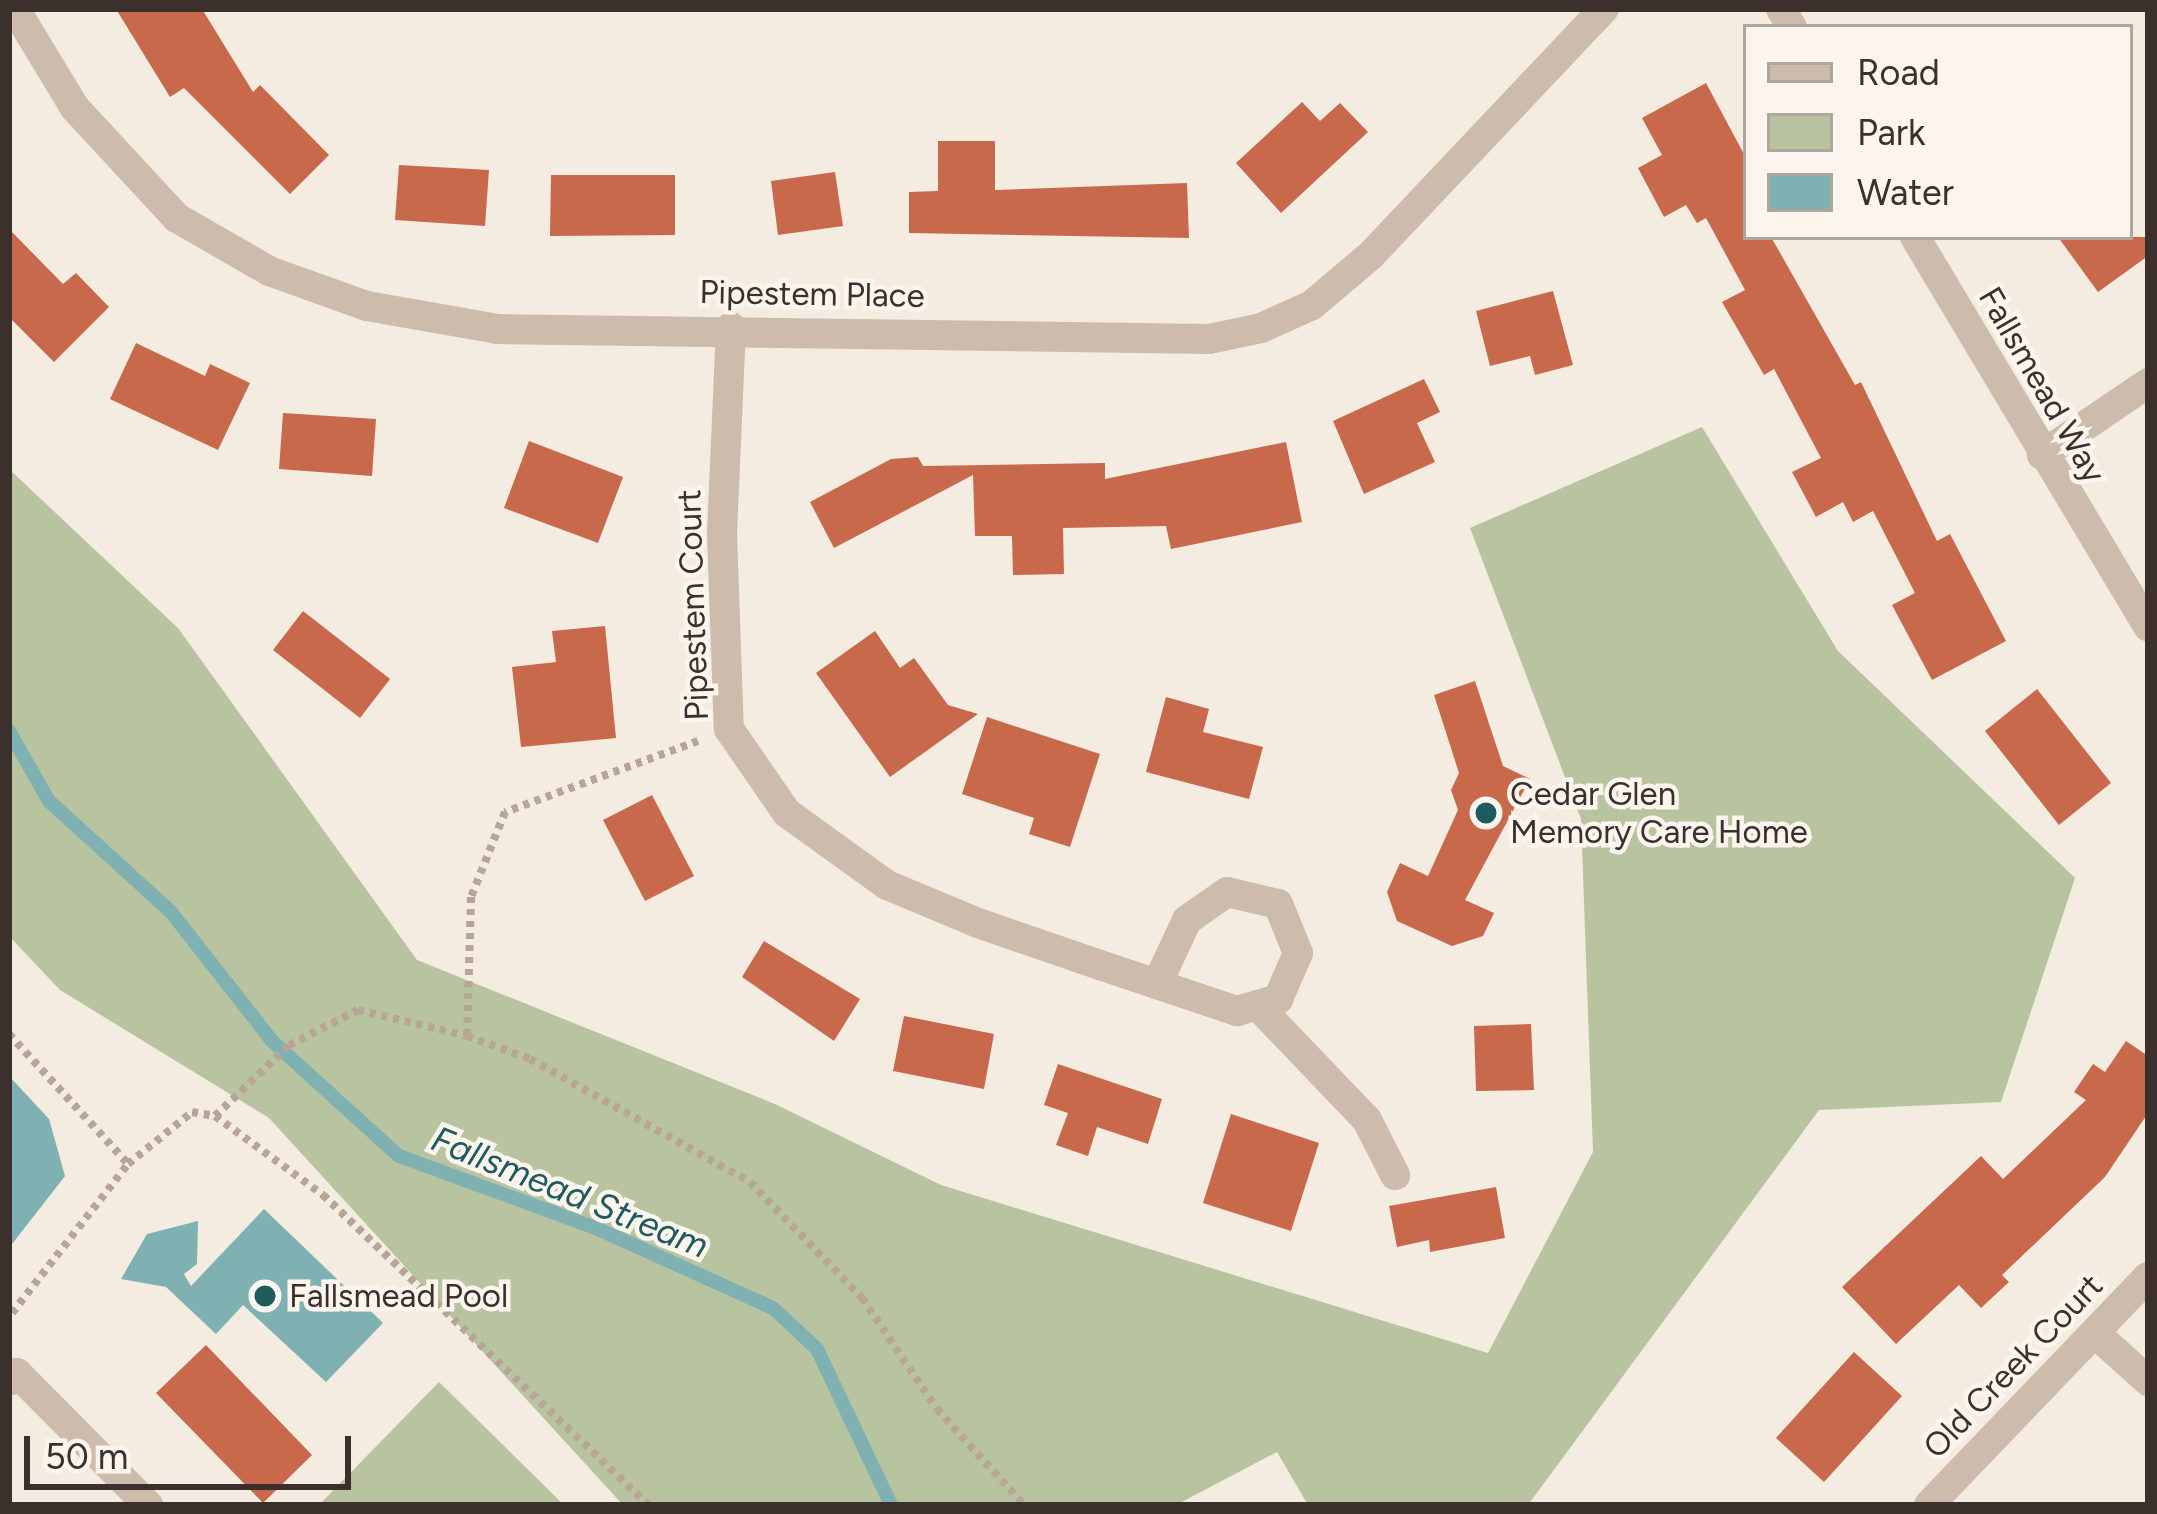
<!DOCTYPE html>
<style>
body{margin:0}
#map{position:relative;width:2157px;height:1514px;overflow:hidden;background:#f4ebe1;font-family:Figtree,sans-serif}
div>[style]{position:absolute}
.green>*{inset:0;background:#b8c4a0}
.water>*{inset:0;background:#7fb0b2}
.stream>*{height:14px;margin:-7px;padding:0 7px;transform-origin:7px;border-radius:7px;background:#7fb0b2}
.building>*{inset:0;background:#c8694b}
.path>*{height:8px;margin-top:-4px;transform-origin:0;background:repeating-linear-gradient(90deg,#b9a596 0 6px,transparent 0 12px)}
.minor>*{height:30px;margin:-15px;padding:0 15px;transform-origin:15px;border-radius:15px;background:#cdbbac}
.dots>*{width:33px;height:33px;translate:-50% -50%;box-sizing:border-box;border:6px solid #fbf5ee;border-radius:50%}
span{translate:-50% -50%;white-space:nowrap;text-align:center;line-height:1.15;-webkit-text-stroke:9px #fbf5ee;paint-order:stroke}
.street-label{font-size:33px;color:#3b302b}
.poi-label{font-size:33px;color:#3b302b}
.left{translate:0 -50%;text-align:left}
.water-label{font-size:36px;color:#1f5a5e;font-style:italic}
.frame{position:absolute;inset:0;border:12px solid #3b302b;pointer-events:none}
.legend{position:absolute;left:1743px;top:24px;width:390px;height:216px;box-sizing:border-box;background:#fbf5ee;border:3px solid #aea6a0;margin:0;padding:15px 21px;list-style:none;font-size:36px;color:#3b302b}
.legend li{display:flex;align-items:center;gap:24px;height:60px}
.legend b{width:60px;border:3px solid #aea6a0}
.scale{position:absolute;left:24px;top:1436px;width:327px;height:54px;box-sizing:border-box;border:6px solid #3b302b;border-top:0;padding-left:15px;font-size:36px;line-height:42px;white-space:nowrap;color:#3b302b;-webkit-text-stroke:9px #fbf5ee;paint-order:stroke}
</style>
<div id="map">
<div class="green">
<i style="clip-path:polygon(1702px 427px,1838px 651px,2075px 878px,2001px 1102px,1819px 1110px,1528px 1505px,1308px 1505px,1277px 1452px,1176px 1505px,623px 1505px,269px 1118px,60px 990px,9px 936px,9px 469px,178px 628px,417px 960px,775px 1104px,941px 1185px,1488px 1353px,1593px 1152px,1581px 819px,1470px 528px)"></i>
<i style="clip-path:polygon(439px 1382px,564px 1505px,319px 1505px)"></i>
</div>
<div class="water">
<i style="clip-path:polygon(9px 1076px,49px 1119px,65px 1176px,9px 1248px)"></i>
<i style="clip-path:polygon(264px 1209px,383px 1323px,326px 1382px,243px 1305px,216px 1334px,166px 1287px,121px 1279px,147px 1234px,198px 1221px,197px 1264px,184px 1274px,191px 1286px)"></i>
</div>
<div class="stream">
<i style="left:9px;top:731px;width:81px;rotate:60.3deg"></i>
<i style="left:49px;top:801px;width:165px;rotate:42.3deg"></i>
<i style="left:171px;top:912px;width:164px;rotate:51.9deg"></i>
<i style="left:272px;top:1041px;width:171px;rotate:42.2deg"></i>
<i style="left:399px;top:1156px;width:212px;rotate:20.1deg"></i>
<i style="left:598px;top:1229px;width:192px;rotate:24.3deg"></i>
<i style="left:773px;top:1308px;width:60px;rotate:43deg"></i>
<i style="left:817px;top:1349px;width:173px;rotate:64.6deg"></i>
</div>
<div class="building">
<i style="clip-path:polygon(116px 9px,202px 9px,253px 92px,260px 85px,329px 155px,290px 194px,184px 88px,170px 97px)"></i>
<i style="clip-path:polygon(1706px 83px,1746px 158px,1746px 237px,1771px 237px,1855px 385px,1861px 382px,1937px 541px,1950px 534px,2006px 641px,1932px 680px,1892px 605px,1915px 593px,1873px 511px,1853px 522px,1843px 502px,1816px 517px,1792px 472px,1821px 458px,1774px 369px,1764px 375px,1722px 302px,1745px 290px,1706px 218px,1697px 223px,1686px 205px,1664px 217px,1638px 168px,1662px 155px,1642px 118px)"></i>
<i style="clip-path:polygon(1302px 102px,1320px 121px,1340px 103px,1368px 132px,1281px 213px,1236px 163px)"></i>
<i style="clip-path:polygon(938px 141px,995px 141px,995px 190px,1187px 183px,1189px 238px,909px 233px,909px 192px,938px 191px)"></i>
<i style="clip-path:polygon(399px 165px,489px 170px,485px 226px,395px 220px)"></i>
<i style="clip-path:polygon(835px 172px,843px 226px,778px 235px,771px 181px)"></i>
<i style="clip-path:polygon(551px 175px,675px 175px,675px 235px,550px 236px)"></i>
<i style="clip-path:polygon(9px 229px,63px 284px,76px 273px,109px 307px,54px 362px,9px 317px)"></i>
<i style="clip-path:polygon(2058px 237px,2148px 237px,2148px 256px,2098px 292px)"></i>
<i style="clip-path:polygon(1553px 291px,1573px 365px,1535px 375px,1530px 356px,1490px 366px,1476px 311px)"></i>
<i style="clip-path:polygon(136px 343px,205px 376px,210px 364px,250px 383px,218px 450px,110px 399px)"></i>
<i style="clip-path:polygon(1424px 379px,1440px 412px,1417px 423px,1435px 462px,1364px 494px,1333px 421px)"></i>
<i style="clip-path:polygon(283px 413px,376px 419px,372px 476px,279px 469px)"></i>
<i style="clip-path:polygon(529px 441px,623px 477px,598px 543px,504px 508px)"></i>
<i style="clip-path:polygon(1286px 442px,1302px 522px,1171px 549px,1166px 526px,1063px 528px,1064px 574px,1013px 575px,1012px 536px,975px 536px,973px 475px,834px 548px,810px 502px,891px 459px,918px 457px,923px 466px,1105px 463px,1105px 479px)"></i>
<i style="clip-path:polygon(303px 611px,390px 679px,360px 718px,273px 650px)"></i>
<i style="clip-path:polygon(605px 626px,616px 738px,521px 747px,512px 667px,556px 662px,552px 631px)"></i>
<i style="clip-path:polygon(875px 631px,900px 668px,914px 658px,948px 705px,978px 714px,890px 777px,816px 673px)"></i>
<i style="clip-path:polygon(1475px 681px,1503px 766px,1530px 779px,1465px 900px,1494px 913px,1483px 936px,1452px 946px,1397px 921px,1387px 892px,1400px 863px,1428px 876px,1458px 810px,1451px 790px,1459px 773px,1434px 695px)"></i>
<i style="clip-path:polygon(2037px 689px,2111px 783px,2059px 825px,1985px 731px)"></i>
<i style="clip-path:polygon(1166px 697px,1209px 709px,1203px 732px,1263px 747px,1249px 799px,1146px 772px)"></i>
<i style="clip-path:polygon(987px 717px,1100px 754px,1070px 847px,1029px 834px,1034px 818px,962px 794px)"></i>
<i style="clip-path:polygon(652px 795px,694px 876px,645px 901px,603px 820px)"></i>
<i style="clip-path:polygon(764px 941px,860px 999px,834px 1041px,742px 977px)"></i>
<i style="clip-path:polygon(904px 1016px,994px 1034px,984px 1089px,893px 1071px)"></i>
<i style="clip-path:polygon(1531px 1024px,1534px 1090px,1476px 1091px,1474px 1026px)"></i>
<i style="clip-path:polygon(2126px 1041px,2148px 1056px,2148px 1113px,2105px 1177px,2002px 1275px,2009px 1282px,1981px 1308px,1959px 1285px,1896px 1344px,1842px 1287px,1981px 1156px,2003px 1179px,2086px 1100px,2074px 1092px,2093px 1064px,2105px 1072px)"></i>
<i style="clip-path:polygon(1058px 1064px,1162px 1099px,1148px 1144px,1097px 1127px,1088px 1156px,1056px 1145px,1068px 1113px,1044px 1105px)"></i>
<i style="clip-path:polygon(1231px 1114px,1319px 1143px,1291px 1231px,1203px 1203px)"></i>
<i style="clip-path:polygon(1496px 1187px,1505px 1238px,1430px 1252px,1429px 1240px,1397px 1247px,1389px 1206px)"></i>
<i style="clip-path:polygon(206px 1345px,312px 1455px,263px 1503px,156px 1393px)"></i>
<i style="clip-path:polygon(1854px 1352px,1902px 1396px,1824px 1482px,1776px 1438px)"></i>
</div>
<div class="path">
<i style="left:698px;top:741px;width:206px;rotate:159.8deg"></i>
<i style="left:505px;top:812px;width:92px;rotate:111.8deg"></i>
<i style="left:471px;top:897px;width:139px;rotate:91.6deg"></i>
<i style="left:467px;top:1036px;width:67px;rotate:20.1deg"></i>
<i style="left:530px;top:1059px;width:252px;rotate:29.2deg"></i>
<i style="left:750px;top:1182px;width:161px;rotate:46deg"></i>
<i style="left:862px;top:1298px;width:134px;rotate:56deg"></i>
<i style="left:937px;top:1409px;width:130px;rotate:47.8deg"></i>
<i style="left:9px;top:1034px;width:176px;rotate:47.5deg"></i>
<i style="left:215px;top:1116px;width:103px;rotate:-43.8deg"></i>
<i style="left:289px;top:1045px;width:77px;rotate:-26.9deg"></i>
<i style="left:358px;top:1010px;width:112px;rotate:13.4deg"></i>
<i style="left:12px;top:1313px;width:189px;rotate:-52.1deg"></i>
<i style="left:128px;top:1164px;width:82px;rotate:-39.1deg"></i>
<i style="left:192px;top:1112px;width:23px;rotate:10deg"></i>
<i style="left:215px;top:1116px;width:134px;rotate:36.2deg"></i>
<i style="left:323px;top:1195px;width:450px;rotate:43.6deg"></i>
</div>
<div class="minor">
<i style="left:15px;top:9px;width:116px;rotate:58.8deg"></i>
<i style="left:75px;top:108px;width:150px;rotate:47.2deg"></i>
<i style="left:177px;top:218px;width:106px;rotate:29.9deg"></i>
<i style="left:269px;top:271px;width:104px;rotate:19.7deg"></i>
<i style="left:367px;top:306px;width:133px;rotate:10deg"></i>
<i style="left:498px;top:329px;width:711px;rotate:0.81deg"></i>
<i style="left:1209px;top:339px;width:53px;rotate:-11.9deg"></i>
<i style="left:1261px;top:328px;width:56px;rotate:-24.3deg"></i>
<i style="left:1312px;top:305px;width:77px;rotate:-40.3deg"></i>
<i style="left:1371px;top:255px;width:339px;rotate:-46.6deg"></i>
<i style="left:1781px;top:9px;width:21px;rotate:59deg"></i>
<i style="left:1915px;top:237px;width:454px;rotate:59.1deg"></i>
<i style="left:731px;top:327px;width:206px;rotate:92.5deg"></i>
<i style="left:722px;top:533px;width:196px;rotate:88deg"></i>
<i style="left:729px;top:729px;width:102px;rotate:55.4deg"></i>
<i style="left:787px;top:813px;width:123px;rotate:35.8deg"></i>
<i style="left:887px;top:885px;width:99px;rotate:22.7deg"></i>
<i style="left:978px;top:923px;width:129px;rotate:19deg"></i>
<i style="left:1100px;top:965px;width:145px;rotate:18.6deg"></i>
<i style="left:1237px;top:1011px;width:43px;rotate:-16.3deg"></i>
<i style="left:1278px;top:999px;width:50px;rotate:-66.5deg"></i>
<i style="left:1298px;top:953px;width:53px;rotate:-112.2deg"></i>
<i style="left:1278px;top:904px;width:52px;rotate:-166.8deg"></i>
<i style="left:1227px;top:892px;width:49px;rotate:145deg"></i>
<i style="left:1187px;top:920px;width:71px;rotate:115.1deg"></i>
<i style="left:2042px;top:455px;width:128px;rotate:-34.2deg"></i>
<i style="left:1257px;top:1005px;width:159px;rotate:46.3deg"></i>
<i style="left:1367px;top:1120px;width:62px;rotate:63deg"></i>
<i style="left:2097px;top:1335px;width:69px;rotate:42deg"></i>
<i style="left:9px;top:1381px;width:11px;rotate:-45deg"></i>
<i style="left:17px;top:1373px;width:186px;rotate:45.2deg"></i>
<i style="left:1929px;top:1505px;width:316px;rotate:-46.2deg"></i>
</div>
<div class="dots">
<i style="left:1486px;top:813px;background:#1f5a5e"></i>
<i style="left:265px;top:1296px;background:#1f5a5e"></i>
</div>
<div class="street-label">
<span style="left:812px;top:294px;rotate:1deg">Pipestem Place</span>
<span style="left:2042px;top:385px;rotate:60deg">Fallsmead Way</span>
<span style="left:693px;top:605px;rotate:-92deg">Pipestem Court</span>
<span style="left:2013px;top:1366px;rotate:-46deg">Old Creek Court</span>
</div>
<div class="poi-label">
<span class="left" style="left:1510px;top:813px">Cedar Glen<br>Memory Care Home</span>
<span class="left" style="left:289px;top:1296px">Fallsmead Pool</span>
</div>
<div class="water-label">
<span style="left:570px;top:1192px;rotate:22deg">Fallsmead Stream</span>
</div>
<div class="frame"></div>
<ul class="legend">
<li><b style="height:15px;background:#cdbbac"></b>Road</li>
<li><b style="height:33px;background:#b8c4a0"></b>Park</li>
<li><b style="height:33px;background:#7fb0b2"></b>Water</li>
</ul>
<div class="scale">50 m</div>
</div>
